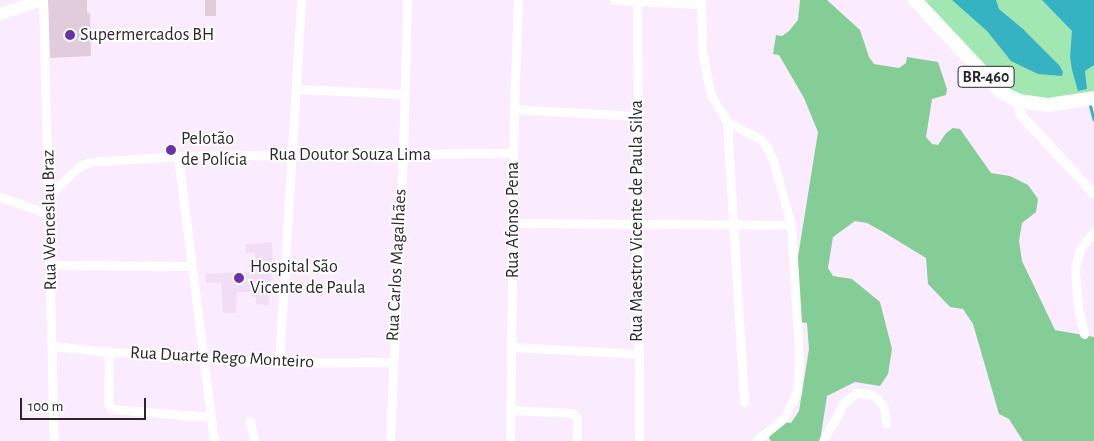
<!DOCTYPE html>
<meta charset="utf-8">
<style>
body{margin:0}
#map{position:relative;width:1094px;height:441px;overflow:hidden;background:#fbebfe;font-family:"Alegreya Sans",sans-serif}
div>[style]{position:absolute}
.built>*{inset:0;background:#f2ddf6}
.green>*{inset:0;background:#a1e7b1}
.forest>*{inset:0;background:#84cd96}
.water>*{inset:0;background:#36b3c3}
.stream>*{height:2.5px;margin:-1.25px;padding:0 1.25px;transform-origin:1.25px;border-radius:1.25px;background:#36b3c3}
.building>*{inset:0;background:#e1ccdc}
.minor>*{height:9px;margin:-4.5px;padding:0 4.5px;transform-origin:4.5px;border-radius:4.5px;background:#fff}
.tertiary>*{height:10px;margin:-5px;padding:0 5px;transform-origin:5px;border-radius:5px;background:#fff}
.secondary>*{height:12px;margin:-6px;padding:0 6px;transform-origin:6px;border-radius:6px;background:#fff}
.primary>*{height:14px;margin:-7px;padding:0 7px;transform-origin:7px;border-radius:7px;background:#fff}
.dots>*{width:14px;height:14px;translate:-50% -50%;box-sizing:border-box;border:2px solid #fff;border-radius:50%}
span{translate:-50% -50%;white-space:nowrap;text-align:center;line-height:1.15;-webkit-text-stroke:4px #fff;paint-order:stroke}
.shield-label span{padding:1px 4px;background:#fff;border:1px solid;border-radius:4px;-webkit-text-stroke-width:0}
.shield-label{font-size:16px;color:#2c262d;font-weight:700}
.poi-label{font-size:18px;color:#2c262d}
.left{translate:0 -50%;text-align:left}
.street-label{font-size:18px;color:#2c262d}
.scale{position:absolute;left:20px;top:398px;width:126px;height:22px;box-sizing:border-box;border:2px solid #2c262d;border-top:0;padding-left:6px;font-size:15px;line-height:18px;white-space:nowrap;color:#2c262d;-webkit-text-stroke:4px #fff;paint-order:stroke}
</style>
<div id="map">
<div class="built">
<i style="clip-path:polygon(272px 242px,273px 271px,271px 272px,272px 281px,269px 282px,269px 305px,256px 304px,256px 297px,252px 296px,251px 292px,237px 292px,236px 313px,223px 313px,221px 282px,206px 283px,206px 274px,256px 271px,255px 253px,246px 253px,246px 244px)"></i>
</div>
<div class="green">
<i style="clip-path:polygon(915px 0,1094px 0,1094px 98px,1019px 101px)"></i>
</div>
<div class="forest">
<i style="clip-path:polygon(800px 0,827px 0,860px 30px,869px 57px,874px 64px,899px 68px,906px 63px,907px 57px,938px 62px,947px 89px,946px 95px,932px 99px,926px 137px,932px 144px,938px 145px,946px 133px,953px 128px,960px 129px,991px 173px,1010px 176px,1028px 185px,1038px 199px,1036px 212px,1022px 223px,1019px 241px,1022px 261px,1055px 330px,1094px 337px,1094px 441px,1023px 441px,1009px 419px,999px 414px,973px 324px,963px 309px,950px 307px,928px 284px,926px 258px,885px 233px,867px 223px,855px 221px,833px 237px,828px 268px,833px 276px,852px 279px,880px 302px,892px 349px,888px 374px,880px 386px,855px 382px,827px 396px,820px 441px,771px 441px,769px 438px,770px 432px,784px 422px,791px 423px,799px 411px,809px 349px,807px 323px,800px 322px,797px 263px,818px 132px,804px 98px,779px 55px,773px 54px,776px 35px,782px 36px,789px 31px,798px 20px)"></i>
</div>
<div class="water">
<i style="clip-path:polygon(952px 0,996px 0,999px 9px,1023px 29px,1059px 65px,1063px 72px,1062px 76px,1038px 74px,1011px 61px,987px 31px)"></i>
<i style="clip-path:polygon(1042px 0,1094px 0,1094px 65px,1085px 71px,1087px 89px,1078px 91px,1072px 70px,1070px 57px,1072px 31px)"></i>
</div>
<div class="stream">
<i style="left:1090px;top:104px;width:16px;rotate:75deg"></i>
</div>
<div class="building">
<i style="clip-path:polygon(48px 0,87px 0,87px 13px,90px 13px,91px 56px,50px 58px)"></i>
<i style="clip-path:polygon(205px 0,216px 0,216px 16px,205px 16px)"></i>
</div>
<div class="minor">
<i style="left:43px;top:0;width:441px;rotate:88.6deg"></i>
<i style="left:614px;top:0;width:87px;rotate:2.6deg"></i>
<i style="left:701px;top:0;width:52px;rotate:88.9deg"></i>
<i style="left:702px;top:52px;width:44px;rotate:78.2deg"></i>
<i style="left:711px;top:95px;width:31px;rotate:59deg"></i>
<i style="left:727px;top:122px;width:37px;rotate:27deg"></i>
<i style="left:760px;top:139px;width:8px;rotate:45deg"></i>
<i style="left:766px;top:145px;width:17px;rotate:65deg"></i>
<i style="left:773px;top:160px;width:67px;rotate:74.5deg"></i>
<i style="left:791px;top:225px;width:129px;rotate:86.5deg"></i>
<i style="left:799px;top:354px;width:38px;rotate:93deg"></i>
<i style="left:797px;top:392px;width:29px;rotate:117deg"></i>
<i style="left:784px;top:418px;width:36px;rotate:141deg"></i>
<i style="left:637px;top:1px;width:440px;rotate:89.7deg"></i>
<i style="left:296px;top:89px;width:108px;rotate:2.7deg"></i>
<i style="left:514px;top:109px;width:123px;rotate:3.3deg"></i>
<i style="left:727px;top:122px;width:281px;rotate:86.5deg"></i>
<i style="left:178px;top:156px;width:287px;rotate:82.8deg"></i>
<i style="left:49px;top:195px;width:42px;rotate:-43.1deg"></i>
<i style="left:80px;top:166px;width:11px;rotate:-22deg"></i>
<i style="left:90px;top:162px;width:88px;rotate:-3.9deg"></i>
<i style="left:178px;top:156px;width:335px;rotate:-0.5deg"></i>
<i style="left:0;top:197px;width:52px;rotate:19.1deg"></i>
<i style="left:513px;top:223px;width:278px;rotate:0.4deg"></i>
<i style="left:51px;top:265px;width:139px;rotate:0.4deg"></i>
<i style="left:1084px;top:334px;width:27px;rotate:-103deg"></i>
<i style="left:1078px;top:308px;width:40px;rotate:-94.3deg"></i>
<i style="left:1075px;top:268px;width:20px;rotate:-75deg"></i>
<i style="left:1080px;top:249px;width:22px;rotate:-51deg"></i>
<i style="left:52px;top:346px;width:57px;rotate:6deg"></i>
<i style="left:109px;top:352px;width:170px;rotate:3.7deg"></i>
<i style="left:279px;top:363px;width:113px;rotate:-0.5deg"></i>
<i style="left:513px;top:347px;width:125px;rotate:3.2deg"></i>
<i style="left:109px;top:352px;width:51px;rotate:91.1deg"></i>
<i style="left:108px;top:403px;width:7px;rotate:56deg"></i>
<i style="left:112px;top:409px;width:98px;rotate:4.7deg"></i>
<i style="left:279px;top:363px;width:364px;rotate:-86.5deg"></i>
<i style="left:510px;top:410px;width:62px;rotate:2.8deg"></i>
<i style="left:572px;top:413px;width:7px;rotate:45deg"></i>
<i style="left:577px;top:418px;width:23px;rotate:90deg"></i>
<i style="left:250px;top:421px;width:20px;rotate:79deg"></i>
<i style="left:390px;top:441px;width:286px;rotate:-87.4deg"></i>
<i style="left:403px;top:155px;width:155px;rotate:-88.5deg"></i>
<i style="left:510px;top:441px;width:332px;rotate:-89.3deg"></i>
<i style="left:514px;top:109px;width:109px;rotate:-87.9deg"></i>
<i style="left:823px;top:441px;width:43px;rotate:-61.1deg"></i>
<i style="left:844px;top:403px;width:16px;rotate:-40deg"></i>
<i style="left:856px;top:393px;width:15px;rotate:4deg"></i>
<i style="left:871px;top:394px;width:9px;rotate:36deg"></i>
<i style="left:878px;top:399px;width:10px;rotate:53deg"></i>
<i style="left:884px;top:407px;width:16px;rotate:83deg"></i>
</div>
<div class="tertiary">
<i style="left:1019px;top:101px;width:13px;rotate:86deg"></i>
<i style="left:1020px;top:114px;width:109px;rotate:47.2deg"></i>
</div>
<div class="secondary">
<i style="left:0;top:14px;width:44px;rotate:-18.4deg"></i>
</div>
<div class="primary">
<i style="left:915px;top:0;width:126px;rotate:46.9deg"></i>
<i style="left:1001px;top:92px;width:20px;rotate:27deg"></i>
<i style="left:1019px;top:101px;width:30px;rotate:8deg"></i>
<i style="left:1049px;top:105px;width:46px;rotate:-8.8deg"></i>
</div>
<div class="dots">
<i style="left:70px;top:35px;background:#6931a8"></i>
<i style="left:171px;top:150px;background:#6931a8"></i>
<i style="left:239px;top:278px;background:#6931a8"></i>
</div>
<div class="shield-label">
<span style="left:986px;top:77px">BR-460</span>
</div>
<div class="poi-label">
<span class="left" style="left:80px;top:35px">Supermercados BH</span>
<span class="left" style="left:181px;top:150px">Pelotão<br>de Polícia</span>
<span class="left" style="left:250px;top:278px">Hospital São<br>Vicente de Paula</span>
</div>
<div class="street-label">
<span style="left:350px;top:155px">Rua Doutor Souza Lima</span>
<span style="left:50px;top:220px;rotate:-91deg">Rua Wenceslau Braz</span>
<span style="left:513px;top:220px;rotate:-90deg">Rua Afonso Pena</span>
<span style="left:637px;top:221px;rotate:-90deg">Rua Maestro Vicente de Paula Silva</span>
<span style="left:397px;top:265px;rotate:-87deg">Rua Carlos Magalhães</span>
<span style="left:222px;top:358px;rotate:3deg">Rua Duarte Rego Monteiro</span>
</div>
<div class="scale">100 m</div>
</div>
